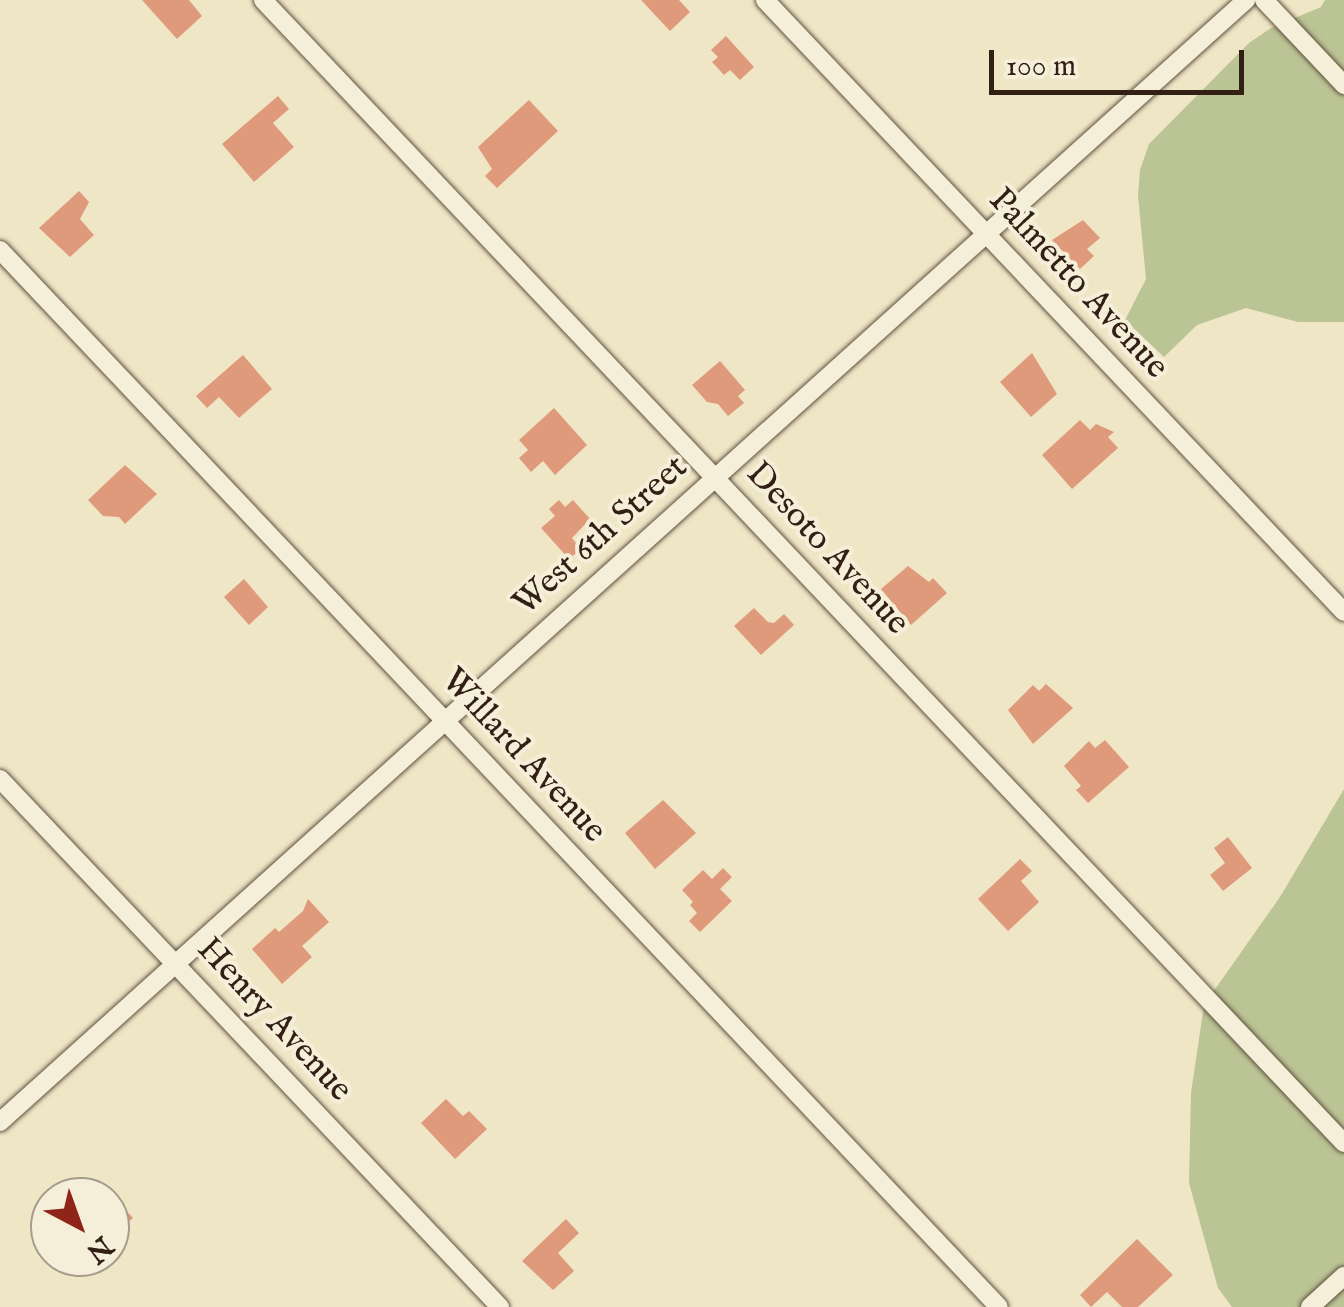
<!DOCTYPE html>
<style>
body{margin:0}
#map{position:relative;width:1344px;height:1307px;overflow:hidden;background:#efe6c6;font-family:"IM FELL English",serif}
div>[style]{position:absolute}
.green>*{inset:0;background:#bbc494}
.building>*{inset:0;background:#df9a7c}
.roads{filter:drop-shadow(0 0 2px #615240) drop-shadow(0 0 2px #615240)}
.street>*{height:18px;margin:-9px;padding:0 9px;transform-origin:9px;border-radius:9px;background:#f5efda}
span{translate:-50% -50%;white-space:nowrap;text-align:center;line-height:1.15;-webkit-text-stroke:8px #f5efda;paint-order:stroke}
.street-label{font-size:35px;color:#322014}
.north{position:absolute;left:30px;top:1177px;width:100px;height:100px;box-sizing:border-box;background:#f5efda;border:2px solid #a79c8b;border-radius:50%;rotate:139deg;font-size:28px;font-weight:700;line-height:40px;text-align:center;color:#322014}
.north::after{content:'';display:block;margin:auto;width:35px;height:45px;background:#8f2418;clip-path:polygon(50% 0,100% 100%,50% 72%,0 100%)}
.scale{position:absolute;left:989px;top:50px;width:255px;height:45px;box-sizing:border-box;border:5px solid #322014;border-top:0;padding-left:12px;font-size:30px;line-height:35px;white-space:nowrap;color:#322014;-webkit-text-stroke:8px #f5efda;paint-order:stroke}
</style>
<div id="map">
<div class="green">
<i style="clip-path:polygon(1325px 0,1344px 0,1344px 322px,1298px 322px,1246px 308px,1197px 325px,1164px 357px,1125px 320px,1146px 279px,1138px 196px,1140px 170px,1149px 144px,1249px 43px,1271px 28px,1321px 7px)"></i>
<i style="clip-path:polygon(1344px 789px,1344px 1307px,1232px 1307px,1218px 1288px,1189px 1183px,1191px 1093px,1204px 1005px,1280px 897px)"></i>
</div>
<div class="building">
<i style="clip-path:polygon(142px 0,189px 0,202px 16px,177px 39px)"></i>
<i style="clip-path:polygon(641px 0,679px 0,690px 12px,670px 31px)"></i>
<i style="clip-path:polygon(726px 36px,754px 67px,740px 80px,730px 70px,724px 75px,712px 62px,718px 57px,711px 50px)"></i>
<i style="clip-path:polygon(278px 96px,289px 109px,273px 123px,294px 147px,254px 182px,222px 144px)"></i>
<i style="clip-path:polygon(529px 100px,558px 131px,497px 188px,485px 176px,492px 169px,478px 147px)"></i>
<i style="clip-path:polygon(79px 191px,89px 202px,80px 219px,94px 235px,70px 257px,39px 228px)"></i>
<i style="clip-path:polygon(1083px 220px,1100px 238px,1087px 249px,1094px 256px,1080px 269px,1052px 240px)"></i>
<i style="clip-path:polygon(1032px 353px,1057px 394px,1031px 417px,1000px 382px)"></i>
<i style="clip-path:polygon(243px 355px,272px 389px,239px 418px,219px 397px,207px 408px,196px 396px)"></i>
<i style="clip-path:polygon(720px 361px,745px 390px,738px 396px,744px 403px,728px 416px,718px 404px,707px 402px,692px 385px)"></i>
<i style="clip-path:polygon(554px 408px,587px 445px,555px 475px,543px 461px,531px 472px,519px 458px,528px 450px,519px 440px)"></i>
<i style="clip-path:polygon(1080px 420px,1090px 430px,1096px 424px,1114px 432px,1108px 437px,1118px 448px,1072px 489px,1042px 455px)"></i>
<i style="clip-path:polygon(125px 465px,157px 494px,125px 524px,119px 517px,103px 516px,88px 500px)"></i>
<i style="clip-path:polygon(559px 500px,565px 507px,573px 500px,590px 519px,572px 538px,581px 549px,569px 559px,541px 528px,555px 516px,549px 509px)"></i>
<i style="clip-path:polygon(908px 566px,929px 582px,933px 578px,947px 593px,911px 625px,881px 589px)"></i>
<i style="clip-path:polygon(244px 579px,268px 607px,249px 625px,224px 597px)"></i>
<i style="clip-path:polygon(754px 608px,768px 622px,774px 623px,784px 614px,794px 625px,761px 655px,734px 626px)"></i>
<i style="clip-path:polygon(1046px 684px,1073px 708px,1033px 744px,1008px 710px,1033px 685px,1039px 691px)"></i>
<i style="clip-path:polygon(1105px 740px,1129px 767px,1088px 803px,1076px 790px,1081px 786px,1064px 766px,1089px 741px,1095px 748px)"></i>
<i style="clip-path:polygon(663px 800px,696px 833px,655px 869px,625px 833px)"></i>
<i style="clip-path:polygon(1228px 837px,1252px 868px,1223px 891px,1210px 875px,1225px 863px,1214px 848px)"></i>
<i style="clip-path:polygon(1020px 859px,1032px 871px,1021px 881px,1039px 902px,1008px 931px,978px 899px)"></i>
<i style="clip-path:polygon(723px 868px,732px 877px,720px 889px,732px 901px,700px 932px,689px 921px,697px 913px,690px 905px,693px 902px,682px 890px,703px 870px,712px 879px)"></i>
<i style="clip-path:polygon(308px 899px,329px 922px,302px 946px,312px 957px,282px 984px,252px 949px,275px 928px,279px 932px,303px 911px)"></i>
<i style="clip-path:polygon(446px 1099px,463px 1116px,469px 1111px,487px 1129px,455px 1159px,421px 1123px)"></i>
<i style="clip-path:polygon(110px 1193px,133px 1218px,110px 1239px)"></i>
<i style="clip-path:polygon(566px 1219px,579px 1233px,558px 1253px,574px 1271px,553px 1290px,522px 1261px)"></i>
<i style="clip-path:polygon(1137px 1239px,1173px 1275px,1138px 1307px,1122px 1307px,1107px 1292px,1091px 1307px,1080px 1295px)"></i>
</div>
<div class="roads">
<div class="street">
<i style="left:263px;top:0;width:1573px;rotate:46.6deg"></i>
<i style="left:765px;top:0;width:842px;rotate:46.59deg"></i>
<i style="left:1264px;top:0;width:117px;rotate:46.7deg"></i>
<i style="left:0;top:250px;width:1454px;rotate:46.62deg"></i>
<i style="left:0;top:779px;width:727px;rotate:46.56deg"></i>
<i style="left:0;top:1122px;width:1677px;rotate:-42deg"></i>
<i style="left:1310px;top:1307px;width:46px;rotate:-42.4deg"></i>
</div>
</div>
<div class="street-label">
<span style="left:1078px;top:284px;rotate:47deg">Palmetto Avenue</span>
<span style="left:601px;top:536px;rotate:-42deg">West 6th Street</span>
<span style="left:827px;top:549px;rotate:47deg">Desoto Avenue</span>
<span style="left:523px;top:756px;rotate:47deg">Willard Avenue</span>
<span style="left:274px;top:1020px;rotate:47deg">Henry Avenue</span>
</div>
<div class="north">N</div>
<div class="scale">100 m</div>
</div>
